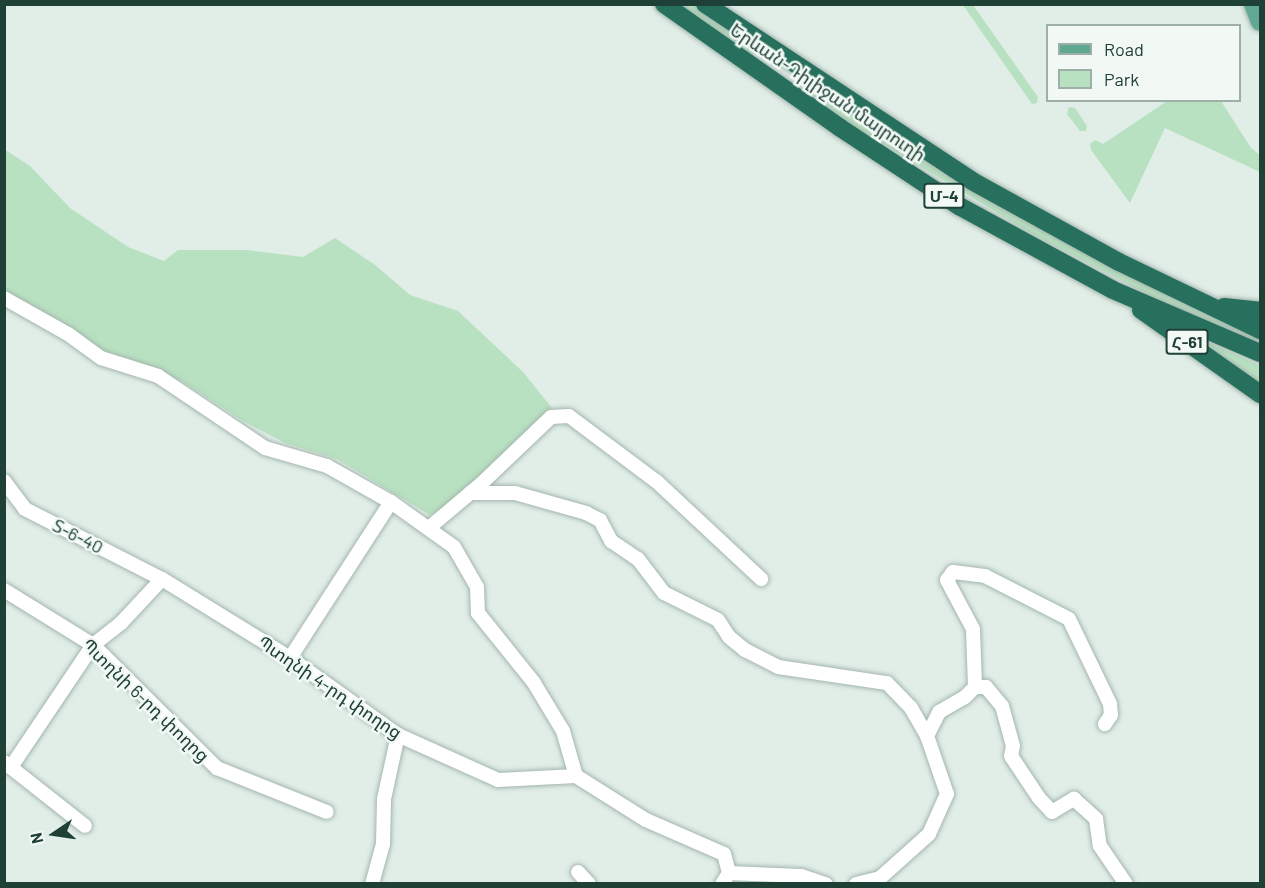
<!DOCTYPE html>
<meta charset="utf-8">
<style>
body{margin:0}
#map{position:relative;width:1265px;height:888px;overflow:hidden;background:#e1ede7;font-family:Barlow,"Noto Sans Armenian",sans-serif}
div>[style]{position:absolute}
.green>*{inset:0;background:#b8e1c1}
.roads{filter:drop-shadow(0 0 2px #a3b6ae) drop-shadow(0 0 2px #a3b6ae)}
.minor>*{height:14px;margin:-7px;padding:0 7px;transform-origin:7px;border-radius:7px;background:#fff}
.major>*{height:18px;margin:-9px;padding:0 9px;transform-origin:9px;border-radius:9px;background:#61a892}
.highway>*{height:18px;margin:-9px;padding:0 9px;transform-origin:9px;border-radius:9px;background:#28705e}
span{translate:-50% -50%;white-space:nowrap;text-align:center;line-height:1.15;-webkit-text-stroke:5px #f2f9f5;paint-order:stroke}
.shield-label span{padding:2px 4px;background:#f2f9f5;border:2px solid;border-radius:4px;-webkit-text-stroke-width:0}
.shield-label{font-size:16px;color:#1f4036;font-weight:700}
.street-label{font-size:18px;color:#1f4036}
.frame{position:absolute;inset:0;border:6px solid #1f4036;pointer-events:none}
.legend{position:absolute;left:1046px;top:24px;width:195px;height:78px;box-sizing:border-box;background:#f2f9f5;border:2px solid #9eafa9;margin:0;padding:8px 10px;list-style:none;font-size:18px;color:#1f4036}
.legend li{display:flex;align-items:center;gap:12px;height:30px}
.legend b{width:30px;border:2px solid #9eafa9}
.north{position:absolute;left:24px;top:804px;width:60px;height:60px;-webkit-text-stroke:4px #f2f9f5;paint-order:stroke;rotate:257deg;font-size:16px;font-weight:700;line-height:24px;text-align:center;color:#1f4036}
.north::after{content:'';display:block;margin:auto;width:21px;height:27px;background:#1f4036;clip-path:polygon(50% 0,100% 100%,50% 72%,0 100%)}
</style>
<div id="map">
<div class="green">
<i style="clip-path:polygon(680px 5px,693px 5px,756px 50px,751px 58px)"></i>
<i style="clip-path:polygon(963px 5px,973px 5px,1038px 97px,1037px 103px,1032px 104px)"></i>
<i style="clip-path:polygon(813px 89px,935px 168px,1037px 227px,1260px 339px,1260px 348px,1151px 296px,1029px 232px,837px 116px,808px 96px)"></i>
<i style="clip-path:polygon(1167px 101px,1221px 101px,1251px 148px,1260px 155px,1260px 172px,1165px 128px,1130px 203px,1091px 150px,1090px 144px,1095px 140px,1103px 144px)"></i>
<i style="clip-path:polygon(1069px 107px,1075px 108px,1087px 126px,1086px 131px,1080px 131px,1067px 114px)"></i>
<i style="clip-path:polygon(4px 149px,30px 166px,70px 208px,128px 247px,164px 261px,178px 250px,246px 250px,303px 257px,335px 238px,375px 265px,410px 295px,458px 311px,523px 372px,552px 408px,458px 498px,430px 515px,337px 459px,285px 443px,243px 421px,183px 382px,150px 367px,109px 357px,75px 330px,47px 319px,5px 293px)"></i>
<i style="clip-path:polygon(1173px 326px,1260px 366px,1260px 387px)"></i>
</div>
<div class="roads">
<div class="minor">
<i style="left:4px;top:298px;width:73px;rotate:29.4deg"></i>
<i style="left:68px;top:334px;width:41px;rotate:36deg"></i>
<i style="left:101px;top:358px;width:60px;rotate:17.5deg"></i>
<i style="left:158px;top:376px;width:129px;rotate:33.9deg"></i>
<i style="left:265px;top:448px;width:65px;rotate:16.2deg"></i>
<i style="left:327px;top:466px;width:73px;rotate:29.4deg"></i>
<i style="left:391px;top:502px;width:77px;rotate:35.5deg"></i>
<i style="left:454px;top:547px;width:46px;rotate:60.1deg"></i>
<i style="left:477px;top:587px;width:26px;rotate:88deg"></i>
<i style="left:478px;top:613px;width:90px;rotate:51.3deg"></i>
<i style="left:534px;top:683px;width:56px;rotate:58.9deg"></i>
<i style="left:563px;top:731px;width:47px;rotate:73.9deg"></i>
<i style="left:4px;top:481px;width:35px;rotate:53deg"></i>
<i style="left:25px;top:509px;width:154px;rotate:27.1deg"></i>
<i style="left:162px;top:579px;width:150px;rotate:31.7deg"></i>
<i style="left:290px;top:658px;width:133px;rotate:35.5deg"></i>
<i style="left:398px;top:735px;width:110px;rotate:24.2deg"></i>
<i style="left:498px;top:780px;width:78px;rotate:-2.9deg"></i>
<i style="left:470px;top:493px;width:45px"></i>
<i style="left:515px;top:493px;width:74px;rotate:15.7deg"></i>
<i style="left:586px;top:513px;width:16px;rotate:27deg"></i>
<i style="left:600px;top:520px;width:24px;rotate:62deg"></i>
<i style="left:611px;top:541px;width:32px;rotate:34deg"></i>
<i style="left:638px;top:559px;width:43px;rotate:52.6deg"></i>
<i style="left:664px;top:593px;width:60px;rotate:26.6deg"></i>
<i style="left:718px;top:620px;width:20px;rotate:57deg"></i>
<i style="left:729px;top:637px;width:21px;rotate:39deg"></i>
<i style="left:745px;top:650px;width:37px;rotate:27deg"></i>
<i style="left:778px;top:667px;width:110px;rotate:8.4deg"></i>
<i style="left:887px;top:683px;width:35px;rotate:46deg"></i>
<i style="left:911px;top:708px;width:32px;rotate:60deg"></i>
<i style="left:430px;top:527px;width:68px;rotate:-40.2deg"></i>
<i style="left:482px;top:483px;width:95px;rotate:-43.7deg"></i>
<i style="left:551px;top:417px;width:18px;rotate:-3deg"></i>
<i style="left:569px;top:416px;width:109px;rotate:36.8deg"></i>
<i style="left:656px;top:481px;width:144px;rotate:43deg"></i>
<i style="left:4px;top:590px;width:105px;rotate:31.7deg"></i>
<i style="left:93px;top:645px;width:175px;rotate:44.8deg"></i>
<i style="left:217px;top:768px;width:118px;rotate:21.8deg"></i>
<i style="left:290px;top:658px;width:186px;rotate:-57.1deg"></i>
<i style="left:975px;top:687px;width:58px;rotate:-92deg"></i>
<i style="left:973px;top:629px;width:55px;rotate:-118deg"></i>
<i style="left:947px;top:580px;width:10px;rotate:-53deg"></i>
<i style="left:953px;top:572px;width:32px;rotate:7deg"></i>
<i style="left:985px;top:576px;width:94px;rotate:27.1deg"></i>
<i style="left:1069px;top:619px;width:94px;rotate:64.2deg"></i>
<i style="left:1110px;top:704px;width:11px;rotate:85deg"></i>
<i style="left:1111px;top:715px;width:11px;rotate:124deg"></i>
<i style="left:4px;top:762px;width:103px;rotate:38.3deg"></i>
<i style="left:11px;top:767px;width:147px;rotate:-56.1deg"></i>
<i style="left:93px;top:645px;width:36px;rotate:-38deg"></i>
<i style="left:121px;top:623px;width:60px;rotate:-47deg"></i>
<i style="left:576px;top:776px;width:83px;rotate:32.2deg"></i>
<i style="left:646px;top:820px;width:85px;rotate:23.6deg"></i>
<i style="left:724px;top:854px;width:20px;rotate:75deg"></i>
<i style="left:729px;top:873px;width:13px;rotate:122deg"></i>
<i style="left:578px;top:872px;width:16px;rotate:47deg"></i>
<i style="left:729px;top:873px;width:72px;rotate:2.4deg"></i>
<i style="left:801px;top:876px;width:26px;rotate:18deg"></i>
<i style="left:372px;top:884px;width:41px;rotate:-74.6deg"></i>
<i style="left:383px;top:844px;width:45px;rotate:-88.7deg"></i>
<i style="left:384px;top:799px;width:66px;rotate:-77.7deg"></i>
<i style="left:856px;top:884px;width:25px;rotate:-14deg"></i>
<i style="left:880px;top:878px;width:66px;rotate:-41.9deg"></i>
<i style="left:929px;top:834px;width:44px;rotate:-65.8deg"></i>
<i style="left:947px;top:794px;width:61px;rotate:-109deg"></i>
<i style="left:927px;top:736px;width:27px;rotate:-63deg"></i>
<i style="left:939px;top:712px;width:30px;rotate:-30deg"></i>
<i style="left:965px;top:697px;width:14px;rotate:-45deg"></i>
<i style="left:975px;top:687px;width:11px"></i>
<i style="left:986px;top:687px;width:25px;rotate:50deg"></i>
<i style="left:1002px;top:706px;width:41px;rotate:74.6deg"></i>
<i style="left:1013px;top:746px;width:10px;rotate:101deg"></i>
<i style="left:1011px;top:756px;width:50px;rotate:56.3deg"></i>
<i style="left:1039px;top:798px;width:19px;rotate:47deg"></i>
<i style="left:1052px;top:812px;width:26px;rotate:-31deg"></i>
<i style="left:1074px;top:799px;width:30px;rotate:42deg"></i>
<i style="left:1096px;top:819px;width:27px;rotate:82deg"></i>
<i style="left:1100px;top:846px;width:46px;rotate:55.6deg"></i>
</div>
<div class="major">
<i style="left:1253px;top:4px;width:19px;rotate:69deg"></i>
</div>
<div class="highway">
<i style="left:664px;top:4px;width:214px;rotate:35.1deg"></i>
<i style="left:839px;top:127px;width:144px;rotate:33.4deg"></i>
<i style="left:959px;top:206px;width:175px;rotate:28.6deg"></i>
<i style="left:1113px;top:290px;width:160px;rotate:23.2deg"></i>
<i style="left:705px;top:4px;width:320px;rotate:33.5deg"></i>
<i style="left:972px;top:181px;width:168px;rotate:28.9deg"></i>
<i style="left:1119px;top:262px;width:157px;rotate:25.7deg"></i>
<i style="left:1224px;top:307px;width:36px;rotate:6deg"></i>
<i style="left:1141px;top:310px;width:146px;rotate:35.2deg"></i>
</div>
</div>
<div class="shield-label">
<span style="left:944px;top:196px">Մ-4</span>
<span style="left:1187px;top:342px">Հ-61</span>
</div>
<div class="street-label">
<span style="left:828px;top:92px;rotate:34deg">Երևան-Դիլիջան մայրուղի</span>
<span style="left:78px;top:536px;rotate:27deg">Տ-6-40</span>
<span style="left:330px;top:687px;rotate:34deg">Պտղնի 4-րդ փողոց</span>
<span style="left:146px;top:700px;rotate:44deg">Պտղնի 6-րդ փողոց</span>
</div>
<div class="frame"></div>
<ul class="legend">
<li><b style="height:8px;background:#61a892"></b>Road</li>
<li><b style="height:16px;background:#b8e1c1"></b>Park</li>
</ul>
<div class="north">N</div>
</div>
